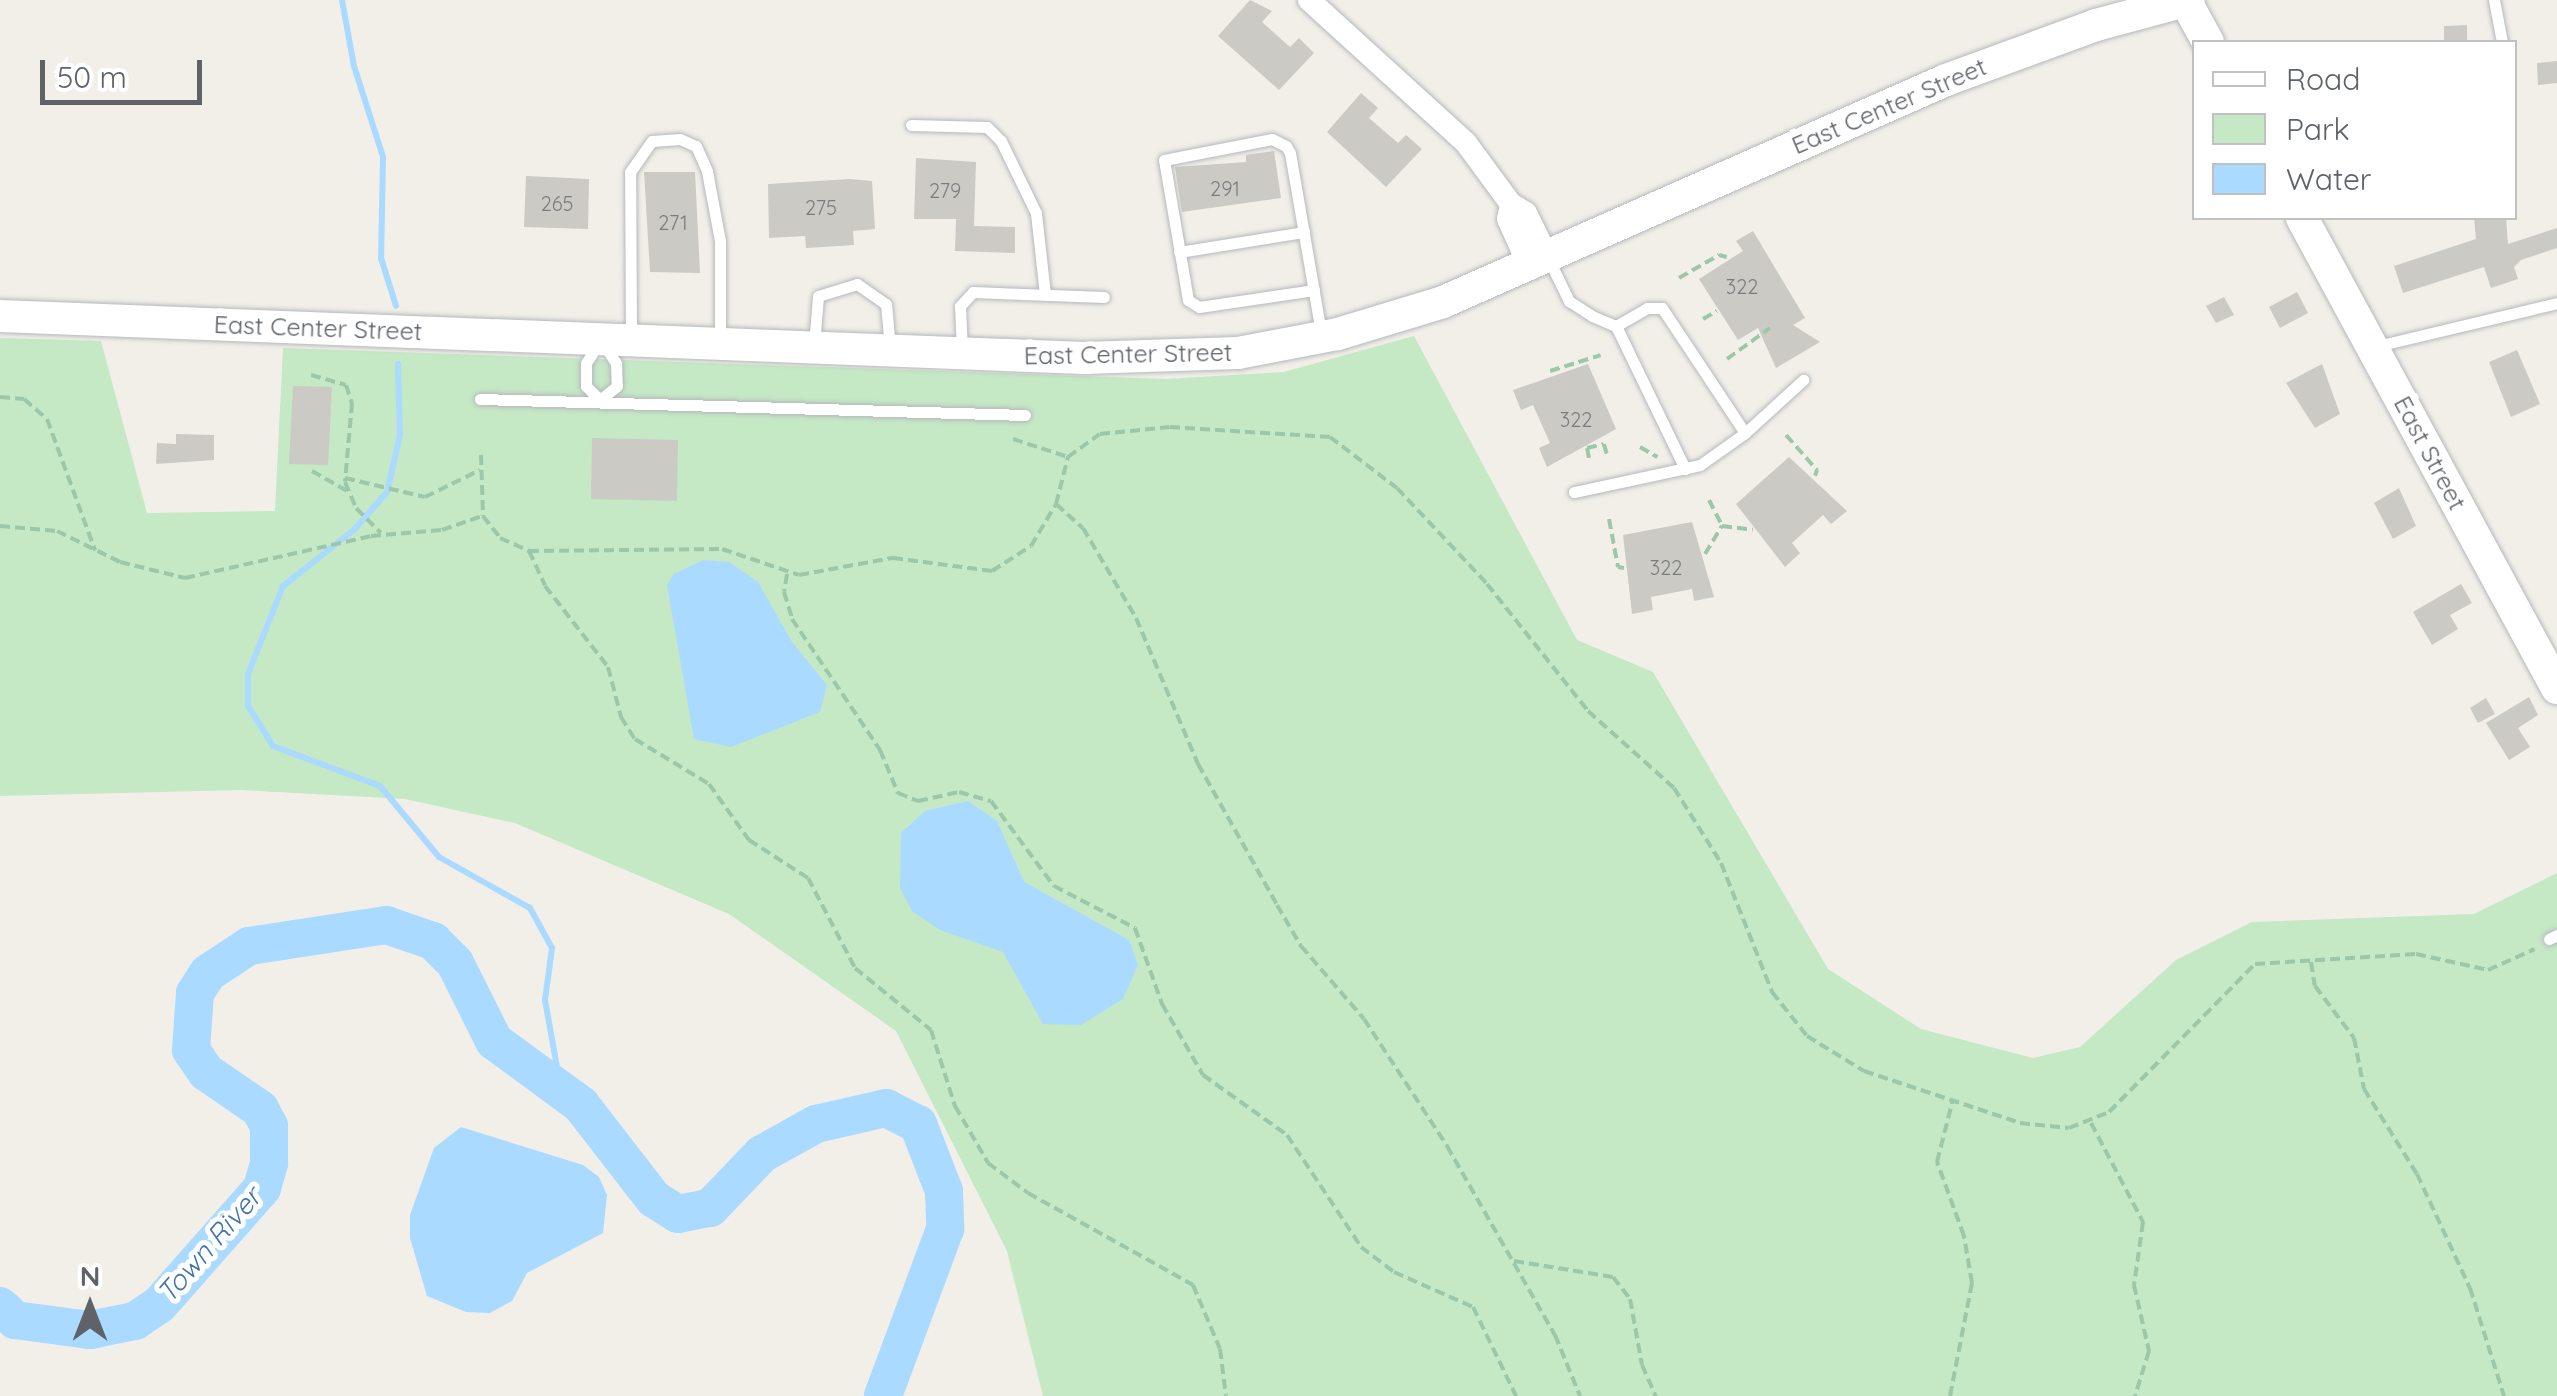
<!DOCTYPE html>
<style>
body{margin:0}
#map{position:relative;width:2557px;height:1396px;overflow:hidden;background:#f1efe8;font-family:Quicksand,sans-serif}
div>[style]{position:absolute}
.green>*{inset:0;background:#c5e8c5}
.water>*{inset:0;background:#aadaff}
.stream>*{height:6px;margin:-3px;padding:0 3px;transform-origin:3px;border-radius:3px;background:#aadaff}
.river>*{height:38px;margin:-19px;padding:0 19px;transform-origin:19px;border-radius:19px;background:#aadaff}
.building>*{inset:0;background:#cccac5}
.path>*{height:4px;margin-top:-2px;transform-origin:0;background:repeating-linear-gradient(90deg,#9cc7a9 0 10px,transparent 0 15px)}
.roads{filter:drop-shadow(0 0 2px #b5b8bc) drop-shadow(0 0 2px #b5b8bc)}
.service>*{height:11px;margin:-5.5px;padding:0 5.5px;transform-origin:5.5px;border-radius:5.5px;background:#fff}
.minor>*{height:22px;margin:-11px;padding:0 11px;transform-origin:11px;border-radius:11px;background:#fff}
.secondary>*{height:32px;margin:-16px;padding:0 16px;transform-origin:16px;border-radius:16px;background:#fff}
span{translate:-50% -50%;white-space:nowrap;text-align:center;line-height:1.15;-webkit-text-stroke:10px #fff;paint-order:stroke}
.number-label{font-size:20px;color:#7a7d7f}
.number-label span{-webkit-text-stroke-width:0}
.street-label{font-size:25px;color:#5f6368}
.water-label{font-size:28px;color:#4174aa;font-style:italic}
.legend{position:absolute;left:2192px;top:40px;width:325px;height:180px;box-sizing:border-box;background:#fff;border:2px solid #bfc1c3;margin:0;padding:12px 18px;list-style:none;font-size:30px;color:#5f6368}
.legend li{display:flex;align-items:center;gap:20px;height:50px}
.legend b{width:50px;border:2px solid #bfc1c3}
.north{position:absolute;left:40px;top:1256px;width:100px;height:100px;-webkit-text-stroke:8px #fff;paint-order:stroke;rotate:0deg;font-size:28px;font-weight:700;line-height:40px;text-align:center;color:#5f6368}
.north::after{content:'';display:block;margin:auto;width:35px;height:45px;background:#5f6368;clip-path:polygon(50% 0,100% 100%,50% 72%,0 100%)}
.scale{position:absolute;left:40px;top:60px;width:162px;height:45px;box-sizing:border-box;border:5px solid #5f6368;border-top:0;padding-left:12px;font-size:30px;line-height:35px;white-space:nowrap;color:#5f6368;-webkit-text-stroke:8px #fff;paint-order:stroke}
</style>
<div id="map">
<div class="green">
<i style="clip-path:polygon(1414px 336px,1577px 640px,1653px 672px,1828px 969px,1921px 1029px,2033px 1058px,2080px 1047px,2176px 960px,2252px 922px,2474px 914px,2557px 873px,2557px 1396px,1043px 1396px,1007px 1251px,896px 1031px,729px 914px,515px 823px,405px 799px,240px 790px,0 796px,0 338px,101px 341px,147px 513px,275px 511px,283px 348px,1166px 379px,1284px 372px)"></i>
</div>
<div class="water">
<i style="clip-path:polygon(703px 560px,729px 562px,758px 582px,792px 642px,827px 685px,820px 712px,731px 747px,694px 739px,667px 585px,674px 574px)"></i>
<i style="clip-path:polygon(968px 801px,997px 821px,1024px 882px,1129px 940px,1138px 965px,1123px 999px,1081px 1025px,1043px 1024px,1003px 952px,940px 930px,912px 911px,900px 888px,901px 833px,925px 811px)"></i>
<i style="clip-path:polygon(461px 1127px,583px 1165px,599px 1177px,607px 1195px,603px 1233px,527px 1273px,512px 1301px,490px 1313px,466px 1312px,427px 1296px,410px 1238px,410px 1215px,434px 1148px)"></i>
</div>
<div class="stream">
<i style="left:342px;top:0;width:67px;rotate:79.7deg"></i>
<i style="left:354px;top:66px;width:96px;rotate:72.3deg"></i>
<i style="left:383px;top:157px;width:101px;rotate:91.1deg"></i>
<i style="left:381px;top:258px;width:50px;rotate:72.6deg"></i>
<i style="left:398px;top:364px;width:71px;rotate:88.4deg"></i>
<i style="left:400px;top:435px;width:58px;rotate:102.8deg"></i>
<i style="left:387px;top:492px;width:49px;rotate:130.9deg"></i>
<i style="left:355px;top:529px;width:92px;rotate:141.6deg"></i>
<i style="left:283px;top:586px;width:95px;rotate:111.7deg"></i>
<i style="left:248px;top:674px;width:32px;rotate:90deg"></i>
<i style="left:248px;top:706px;width:47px;rotate:58deg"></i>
<i style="left:273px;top:746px;width:114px;rotate:20.5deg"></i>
<i style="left:380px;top:786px;width:92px;rotate:50.3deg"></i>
<i style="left:439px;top:857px;width:104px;rotate:29.3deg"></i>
<i style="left:530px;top:908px;width:46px;rotate:61.2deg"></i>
<i style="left:552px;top:948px;width:52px;rotate:97.7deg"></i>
<i style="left:545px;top:1000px;width:91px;rotate:79.9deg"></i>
</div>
<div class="river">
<i style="left:0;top:1306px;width:21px;rotate:43deg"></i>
<i style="left:15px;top:1320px;width:76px;rotate:7.6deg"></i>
<i style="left:90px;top:1330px;width:46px;rotate:-11.3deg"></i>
<i style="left:135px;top:1321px;width:29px;rotate:-34deg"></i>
<i style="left:159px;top:1305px;width:156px;rotate:-48.6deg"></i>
<i style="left:262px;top:1188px;width:26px;rotate:-74deg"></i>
<i style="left:269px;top:1163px;width:37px;rotate:-90deg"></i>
<i style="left:269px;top:1126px;width:19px;rotate:-118deg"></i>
<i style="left:260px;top:1109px;width:65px;rotate:-145.6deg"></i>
<i style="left:206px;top:1072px;width:27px;rotate:-124deg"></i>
<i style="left:191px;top:1050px;width:57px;rotate:-86deg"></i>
<i style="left:195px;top:993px;width:24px;rotate:-57deg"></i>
<i style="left:208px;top:973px;width:49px;rotate:-33.4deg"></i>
<i style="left:249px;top:946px;width:139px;rotate:-8.7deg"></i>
<i style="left:386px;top:925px;width:50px;rotate:18.8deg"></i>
<i style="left:433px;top:941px;width:31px;rotate:45deg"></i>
<i style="left:455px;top:963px;width:87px;rotate:63.4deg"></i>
<i style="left:494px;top:1041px;width:108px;rotate:36.3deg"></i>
<i style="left:581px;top:1105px;width:119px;rotate:52.2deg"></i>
<i style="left:654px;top:1199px;width:28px;rotate:32deg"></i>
<i style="left:678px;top:1214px;width:33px;rotate:-11deg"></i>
<i style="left:710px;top:1208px;width:75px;rotate:-46.1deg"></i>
<i style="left:762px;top:1154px;width:62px;rotate:-29.1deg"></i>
<i style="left:816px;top:1124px;width:72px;rotate:-12.9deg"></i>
<i style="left:886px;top:1108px;width:36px;rotate:27deg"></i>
<i style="left:918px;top:1124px;width:72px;rotate:68.8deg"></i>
<i style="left:944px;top:1191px;width:38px;rotate:88deg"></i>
<i style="left:945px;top:1229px;width:178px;rotate:110.4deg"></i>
</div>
<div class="building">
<i style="clip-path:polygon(1250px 0,1272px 11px,1262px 22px,1290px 47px,1299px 38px,1314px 53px,1279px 90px,1218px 36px)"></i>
<i style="clip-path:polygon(2467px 25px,2467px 42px,2444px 42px,2444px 26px)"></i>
<i style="clip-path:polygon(2557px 61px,2557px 83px,2538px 85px,2537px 63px)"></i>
<i style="clip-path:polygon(1361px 93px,1378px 108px,1369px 118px,1398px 143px,1406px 135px,1422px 149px,1386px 187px,1327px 132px)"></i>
<i style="clip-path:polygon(1274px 151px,1281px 198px,1182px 212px,1175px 167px,1246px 162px,1246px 155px)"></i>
<i style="clip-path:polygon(916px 158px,976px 162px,974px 226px,1015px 227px,1015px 253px,955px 251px,956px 219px,914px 219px)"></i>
<i style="clip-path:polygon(644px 172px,695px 172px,700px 273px,650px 272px)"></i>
<i style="clip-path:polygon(526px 176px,589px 179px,588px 229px,524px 227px)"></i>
<i style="clip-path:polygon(850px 179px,872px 181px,875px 229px,853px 231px,854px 245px,806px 248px,805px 236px,769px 238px,768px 184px)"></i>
<i style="clip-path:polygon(2474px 218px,2506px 218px,2508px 244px,2557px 228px,2557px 248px,2521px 260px,2514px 267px,2518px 279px,2491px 288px,2484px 267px,2403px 293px,2394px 266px,2476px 239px)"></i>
<i style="clip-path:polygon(1753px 231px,1805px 318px,1793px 325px,1820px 342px,1776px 368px,1758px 328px,1738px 340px,1699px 279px,1743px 251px,1736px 241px)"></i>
<i style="clip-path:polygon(2297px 292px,2308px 313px,2280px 328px,2269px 307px)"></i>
<i style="clip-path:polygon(2224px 297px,2234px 315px,2216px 323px,2206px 306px)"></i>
<i style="clip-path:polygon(2517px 350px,2540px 404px,2511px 417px,2489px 362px)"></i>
<i style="clip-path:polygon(1588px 364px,1616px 429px,1547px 467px,1539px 448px,1550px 443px,1533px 405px,1521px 410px,1513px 390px)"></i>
<i style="clip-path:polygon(2322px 364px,2340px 414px,2315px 428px,2286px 383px)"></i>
<i style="clip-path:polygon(293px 386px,332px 387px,328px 465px,289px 464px)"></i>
<i style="clip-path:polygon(176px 434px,214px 435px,214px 460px,156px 464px,157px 443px,176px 444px)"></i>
<i style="clip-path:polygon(592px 438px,678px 440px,677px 501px,591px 499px)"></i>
<i style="clip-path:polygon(1789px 457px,1847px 511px,1831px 524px,1823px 515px,1792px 543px,1800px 553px,1785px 567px,1736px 504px)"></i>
<i style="clip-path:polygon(2399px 488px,2416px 526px,2393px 539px,2374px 503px)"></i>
<i style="clip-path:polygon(1692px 522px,1714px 597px,1694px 601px,1692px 589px,1651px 597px,1653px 610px,1632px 614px,1623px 535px)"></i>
<i style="clip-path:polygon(2461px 584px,2472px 603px,2450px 615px,2458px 629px,2432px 645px,2413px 612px)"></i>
<i style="clip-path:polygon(2529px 697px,2538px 715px,2518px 728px,2530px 747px,2509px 760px,2486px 723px)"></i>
<i style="clip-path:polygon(2486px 698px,2495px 714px,2478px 723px,2470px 708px)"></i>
</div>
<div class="path">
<i style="left:1679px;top:278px;width:46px;rotate:-29.9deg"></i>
<i style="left:1719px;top:255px;width:8px;rotate:14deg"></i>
<i style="left:1703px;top:319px;width:16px;rotate:-30deg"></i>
<i style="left:1727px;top:359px;width:53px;rotate:-35.8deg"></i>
<i style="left:1550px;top:371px;width:53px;rotate:-17.4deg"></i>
<i style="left:311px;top:375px;width:36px;rotate:16deg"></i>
<i style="left:346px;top:385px;width:19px;rotate:72deg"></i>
<i style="left:352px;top:403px;width:79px;rotate:95.1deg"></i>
<i style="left:345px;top:482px;width:28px;rotate:67deg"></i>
<i style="left:356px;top:508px;width:35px;rotate:45deg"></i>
<i style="left:0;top:397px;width:24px;rotate:5deg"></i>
<i style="left:24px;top:399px;width:30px;rotate:41deg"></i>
<i style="left:47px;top:419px;width:140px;rotate:69.9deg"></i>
<i style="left:1786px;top:435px;width:47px;rotate:48.5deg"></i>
<i style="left:1817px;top:470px;width:6px;rotate:108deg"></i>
<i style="left:1013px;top:439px;width:58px;rotate:18.1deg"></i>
<i style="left:1640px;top:447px;width:20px;rotate:30deg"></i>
<i style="left:481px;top:455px;width:61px;rotate:88.1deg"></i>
<i style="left:483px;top:516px;width:28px;rotate:52deg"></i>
<i style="left:500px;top:538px;width:32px;rotate:24deg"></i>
<i style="left:529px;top:551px;width:193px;rotate:-0.6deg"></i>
<i style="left:722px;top:549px;width:81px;rotate:18.7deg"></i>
<i style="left:799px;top:575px;width:96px;rotate:-10.3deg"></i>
<i style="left:893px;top:558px;width:100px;rotate:7.5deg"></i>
<i style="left:992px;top:571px;width:46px;rotate:-32.7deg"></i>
<i style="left:1031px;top:546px;width:49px;rotate:-59.2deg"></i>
<i style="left:1056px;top:504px;width:49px;rotate:-75.7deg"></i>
<i style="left:1068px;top:457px;width:39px;rotate:-36deg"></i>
<i style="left:1100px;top:434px;width:70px;rotate:-5.7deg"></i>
<i style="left:1170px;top:427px;width:160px;rotate:3.6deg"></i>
<i style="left:1330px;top:437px;width:84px;rotate:37.3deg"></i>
<i style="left:1397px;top:488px;width:132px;rotate:46.8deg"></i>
<i style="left:1487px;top:584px;width:162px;rotate:51.5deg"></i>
<i style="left:1588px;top:711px;width:115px;rotate:41.8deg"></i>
<i style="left:1674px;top:788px;width:89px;rotate:57.9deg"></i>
<i style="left:1721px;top:863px;width:139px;rotate:68.4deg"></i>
<i style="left:1772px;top:992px;width:56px;rotate:51.5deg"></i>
<i style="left:1807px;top:1036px;width:67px;rotate:31.6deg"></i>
<i style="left:1864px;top:1071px;width:164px;rotate:18.4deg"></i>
<i style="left:2020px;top:1123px;width:49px;rotate:5.8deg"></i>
<i style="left:2069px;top:1128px;width:43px;rotate:-21.8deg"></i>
<i style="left:2109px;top:1112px;width:208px;rotate:-45.4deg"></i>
<i style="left:2255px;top:964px;width:161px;rotate:-3.6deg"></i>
<i style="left:2416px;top:954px;width:74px;rotate:12.5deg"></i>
<i style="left:2488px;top:970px;width:51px;rotate:-24.1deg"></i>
<i style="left:1589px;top:458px;width:10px;rotate:-101deg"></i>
<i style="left:1587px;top:448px;width:17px;rotate:-13deg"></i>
<i style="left:1604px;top:444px;width:11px;rotate:75deg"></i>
<i style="left:312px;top:471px;width:40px;rotate:29.7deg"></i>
<i style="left:345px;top:478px;width:82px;rotate:13.4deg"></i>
<i style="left:425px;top:497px;width:61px;rotate:-26.1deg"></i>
<i style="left:1709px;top:500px;width:29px;rotate:63deg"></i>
<i style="left:1056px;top:504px;width:36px;rotate:42deg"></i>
<i style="left:1083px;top:528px;width:104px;rotate:59.5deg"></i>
<i style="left:1136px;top:618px;width:159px;rotate:67deg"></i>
<i style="left:1198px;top:764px;width:162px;rotate:60.7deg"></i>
<i style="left:1277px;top:905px;width:48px;rotate:59.7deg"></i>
<i style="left:1301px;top:946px;width:96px;rotate:49.2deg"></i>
<i style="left:1364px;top:1019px;width:152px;rotate:56.8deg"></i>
<i style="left:1447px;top:1146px;width:218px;rotate:60.3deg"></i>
<i style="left:1555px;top:1335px;width:66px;rotate:67.7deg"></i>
<i style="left:1609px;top:519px;width:49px;rotate:79.4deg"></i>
<i style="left:1618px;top:567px;width:6px;rotate:9deg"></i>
<i style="left:0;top:526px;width:57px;rotate:5deg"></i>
<i style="left:57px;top:531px;width:70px;rotate:26.2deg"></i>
<i style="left:120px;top:562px;width:67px;rotate:13.8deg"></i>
<i style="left:185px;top:578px;width:191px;rotate:-12.7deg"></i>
<i style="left:371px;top:536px;width:71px;rotate:-4.8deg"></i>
<i style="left:442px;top:530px;width:42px;rotate:-19.3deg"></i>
<i style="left:529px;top:551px;width:38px;rotate:65deg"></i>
<i style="left:545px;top:586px;width:103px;rotate:52.1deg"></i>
<i style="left:608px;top:667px;width:52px;rotate:75.4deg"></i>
<i style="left:621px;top:717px;width:26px;rotate:58deg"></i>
<i style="left:635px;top:739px;width:87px;rotate:31.3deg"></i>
<i style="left:709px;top:784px;width:69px;rotate:54.5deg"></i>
<i style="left:749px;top:840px;width:70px;rotate:32.8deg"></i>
<i style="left:808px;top:878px;width:102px;rotate:62.4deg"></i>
<i style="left:855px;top:968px;width:98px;rotate:39.2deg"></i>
<i style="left:931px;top:1030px;width:80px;rotate:72.5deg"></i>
<i style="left:955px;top:1106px;width:66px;rotate:59.9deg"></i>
<i style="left:988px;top:1163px;width:50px;rotate:36.9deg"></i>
<i style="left:1028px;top:1193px;width:189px;rotate:29.1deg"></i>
<i style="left:1193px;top:1285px;width:69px;rotate:67.1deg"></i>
<i style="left:1220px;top:1349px;width:47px;rotate:82.7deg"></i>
<i style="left:1705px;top:554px;width:33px;rotate:-59deg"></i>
<i style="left:1722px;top:526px;width:31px;rotate:7deg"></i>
<i style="left:787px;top:574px;width:18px;rotate:99deg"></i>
<i style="left:784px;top:592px;width:28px;rotate:73deg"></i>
<i style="left:792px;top:619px;width:158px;rotate:56.1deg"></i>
<i style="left:880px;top:750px;width:47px;rotate:67.3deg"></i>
<i style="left:898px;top:793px;width:22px;rotate:22deg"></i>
<i style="left:918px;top:801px;width:42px;rotate:-12.4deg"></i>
<i style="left:959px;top:792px;width:33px;rotate:16deg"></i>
<i style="left:991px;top:801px;width:106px;rotate:53.5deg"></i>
<i style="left:1054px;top:886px;width:91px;rotate:27.4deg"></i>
<i style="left:1135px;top:928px;width:81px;rotate:70.4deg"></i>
<i style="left:1162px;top:1004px;width:82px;rotate:60deg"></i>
<i style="left:1203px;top:1075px;width:103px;rotate:35.5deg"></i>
<i style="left:1287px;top:1135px;width:134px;rotate:56.5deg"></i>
<i style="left:1361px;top:1247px;width:41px;rotate:37.1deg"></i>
<i style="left:1394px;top:1272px;width:86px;rotate:23.9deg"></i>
<i style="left:1473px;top:1307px;width:99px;rotate:64.2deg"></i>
<i style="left:2311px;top:962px;width:24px;rotate:81deg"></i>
<i style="left:2315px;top:986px;width:65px;rotate:53.1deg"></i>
<i style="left:2354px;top:1038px;width:52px;rotate:78.9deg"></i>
<i style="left:2364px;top:1089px;width:100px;rotate:58.1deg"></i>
<i style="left:2417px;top:1174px;width:126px;rotate:65.1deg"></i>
<i style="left:2470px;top:1288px;width:113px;rotate:72.5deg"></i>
<i style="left:2091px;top:1123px;width:112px;rotate:62.3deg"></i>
<i style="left:2143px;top:1222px;width:64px;rotate:98.1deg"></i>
<i style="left:2134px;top:1285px;width:68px;rotate:77.2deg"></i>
<i style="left:2149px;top:1351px;width:47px;rotate:107.3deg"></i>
<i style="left:1514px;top:1261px;width:100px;rotate:9.2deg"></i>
<i style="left:1613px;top:1277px;width:28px;rotate:52deg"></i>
<i style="left:1630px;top:1299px;width:67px;rotate:79.7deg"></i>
<i style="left:1642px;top:1365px;width:34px;rotate:66deg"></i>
<i style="left:1950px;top:1396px;width:115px;rotate:-79deg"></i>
<i style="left:1972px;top:1283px;width:48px;rotate:-99.7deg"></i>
<i style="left:1964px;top:1236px;width:79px;rotate:-110deg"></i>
<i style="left:1937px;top:1162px;width:65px;rotate:-75.7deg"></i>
</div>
<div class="roads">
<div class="service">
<i style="left:2494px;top:0;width:43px;rotate:79.2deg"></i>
<i style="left:911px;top:125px;width:76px;rotate:1.5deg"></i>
<i style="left:987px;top:127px;width:20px;rotate:45deg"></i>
<i style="left:1001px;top:141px;width:80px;rotate:64.1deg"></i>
<i style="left:1036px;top:213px;width:82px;rotate:83.7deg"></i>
<i style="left:1179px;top:252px;width:127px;rotate:-9.1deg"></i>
<i style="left:1549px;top:260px;width:46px;rotate:64deg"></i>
<i style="left:1569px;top:301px;width:27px;rotate:33deg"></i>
<i style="left:1592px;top:316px;width:26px;rotate:23deg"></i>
<i style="left:1616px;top:326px;width:36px;rotate:-30deg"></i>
<i style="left:1647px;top:308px;width:15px"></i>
<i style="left:1662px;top:308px;width:150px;rotate:56.4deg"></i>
<i style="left:1745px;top:433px;width:55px;rotate:144.6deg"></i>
<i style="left:1700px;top:465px;width:129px;rotate:167.9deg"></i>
<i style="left:1314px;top:290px;width:116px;rotate:171.6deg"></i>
<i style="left:1199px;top:307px;width:13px;rotate:-148deg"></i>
<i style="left:1188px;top:300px;width:142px;rotate:-99.7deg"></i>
<i style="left:1164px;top:160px;width:110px;rotate:-11deg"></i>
<i style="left:1272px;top:139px;width:16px;rotate:27deg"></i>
<i style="left:1286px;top:146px;width:8px;rotate:60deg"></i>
<i style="left:1290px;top:153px;width:183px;rotate:80.2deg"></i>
<i style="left:1616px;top:326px;width:159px;rotate:64.2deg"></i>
<i style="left:631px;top:337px;width:165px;rotate:-90.3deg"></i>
<i style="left:630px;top:172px;width:38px;rotate:-55deg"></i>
<i style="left:652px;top:141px;width:28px;rotate:-4deg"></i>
<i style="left:680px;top:139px;width:17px;rotate:24deg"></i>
<i style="left:696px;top:146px;width:27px;rotate:66deg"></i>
<i style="left:707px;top:171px;width:71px;rotate:79.5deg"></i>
<i style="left:720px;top:241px;width:99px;rotate:90deg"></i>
<i style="left:601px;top:340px;width:27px;rotate:57deg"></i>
<i style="left:616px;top:363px;width:23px;rotate:88deg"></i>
<i style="left:617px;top:386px;width:22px;rotate:141deg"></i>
<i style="left:600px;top:400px;width:20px;rotate:-135deg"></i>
<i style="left:586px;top:386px;width:23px;rotate:-90deg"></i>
<i style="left:586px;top:363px;width:27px;rotate:-57deg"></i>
<i style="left:814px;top:345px;width:49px;rotate:-85.3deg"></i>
<i style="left:818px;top:296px;width:41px;rotate:-17.1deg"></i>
<i style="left:857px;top:284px;width:35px;rotate:35deg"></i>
<i style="left:886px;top:304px;width:44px;rotate:84.8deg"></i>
<i style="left:2377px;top:346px;width:185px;rotate:-13.4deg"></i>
<i style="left:962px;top:350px;width:44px;rotate:-92.6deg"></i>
<i style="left:960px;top:306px;width:19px;rotate:-47deg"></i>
<i style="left:973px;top:292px;width:131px;rotate:2.2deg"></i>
<i style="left:480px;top:399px;width:545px;rotate:1.68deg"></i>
<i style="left:1745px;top:433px;width:79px;rotate:-42.4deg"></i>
<i style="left:2549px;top:939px;width:9px;rotate:-27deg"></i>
</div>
<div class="minor">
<i style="left:1309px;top:0;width:212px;rotate:42.3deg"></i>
<i style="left:1466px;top:143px;width:76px;rotate:53.6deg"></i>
<i style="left:1511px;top:204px;width:17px;rotate:31deg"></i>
<i style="left:1526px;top:213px;width:52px;rotate:63.9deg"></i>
<i style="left:1511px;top:204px;width:15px;rotate:101deg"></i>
<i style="left:1508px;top:219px;width:54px;rotate:65.8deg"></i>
</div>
<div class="secondary">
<i style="left:2185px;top:0;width:48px;rotate:61.3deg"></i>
<i style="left:2302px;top:218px;width:535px;rotate:61.52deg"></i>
<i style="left:0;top:316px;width:1085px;rotate:2.22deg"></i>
<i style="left:1084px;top:358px;width:154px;rotate:-1.9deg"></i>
<i style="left:1238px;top:353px;width:102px;rotate:-10.8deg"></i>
<i style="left:1338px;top:334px;width:110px;rotate:-16.9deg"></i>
<i style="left:1443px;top:302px;width:550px;rotate:-23.81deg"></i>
<i style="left:1946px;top:80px;width:160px;rotate:-20.1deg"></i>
<i style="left:2096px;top:25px;width:96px;rotate:-15deg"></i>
</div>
</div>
<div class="number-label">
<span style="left:1225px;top:188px">291</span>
<span style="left:945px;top:190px">279</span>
<span style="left:557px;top:203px">265</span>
<span style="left:821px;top:207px">275</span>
<span style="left:673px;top:222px">271</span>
<span style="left:1742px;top:286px">322</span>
<span style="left:1576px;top:419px">322</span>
<span style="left:1666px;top:567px">322</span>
</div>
<div class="street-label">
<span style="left:1889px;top:106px;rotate:-23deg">East Center Street</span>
<span style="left:318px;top:328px;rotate:2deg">East Center Street</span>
<span style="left:1128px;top:354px;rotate:-1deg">East Center Street</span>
<span style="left:2430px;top:453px;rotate:62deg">East Street</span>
</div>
<div class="water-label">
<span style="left:209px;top:1245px;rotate:-49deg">Town River</span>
</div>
<ul class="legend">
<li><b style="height:12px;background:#fff"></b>Road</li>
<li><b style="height:28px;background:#c5e8c5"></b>Park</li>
<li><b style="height:28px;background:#aadaff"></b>Water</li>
</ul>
<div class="north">N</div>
<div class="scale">50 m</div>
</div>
